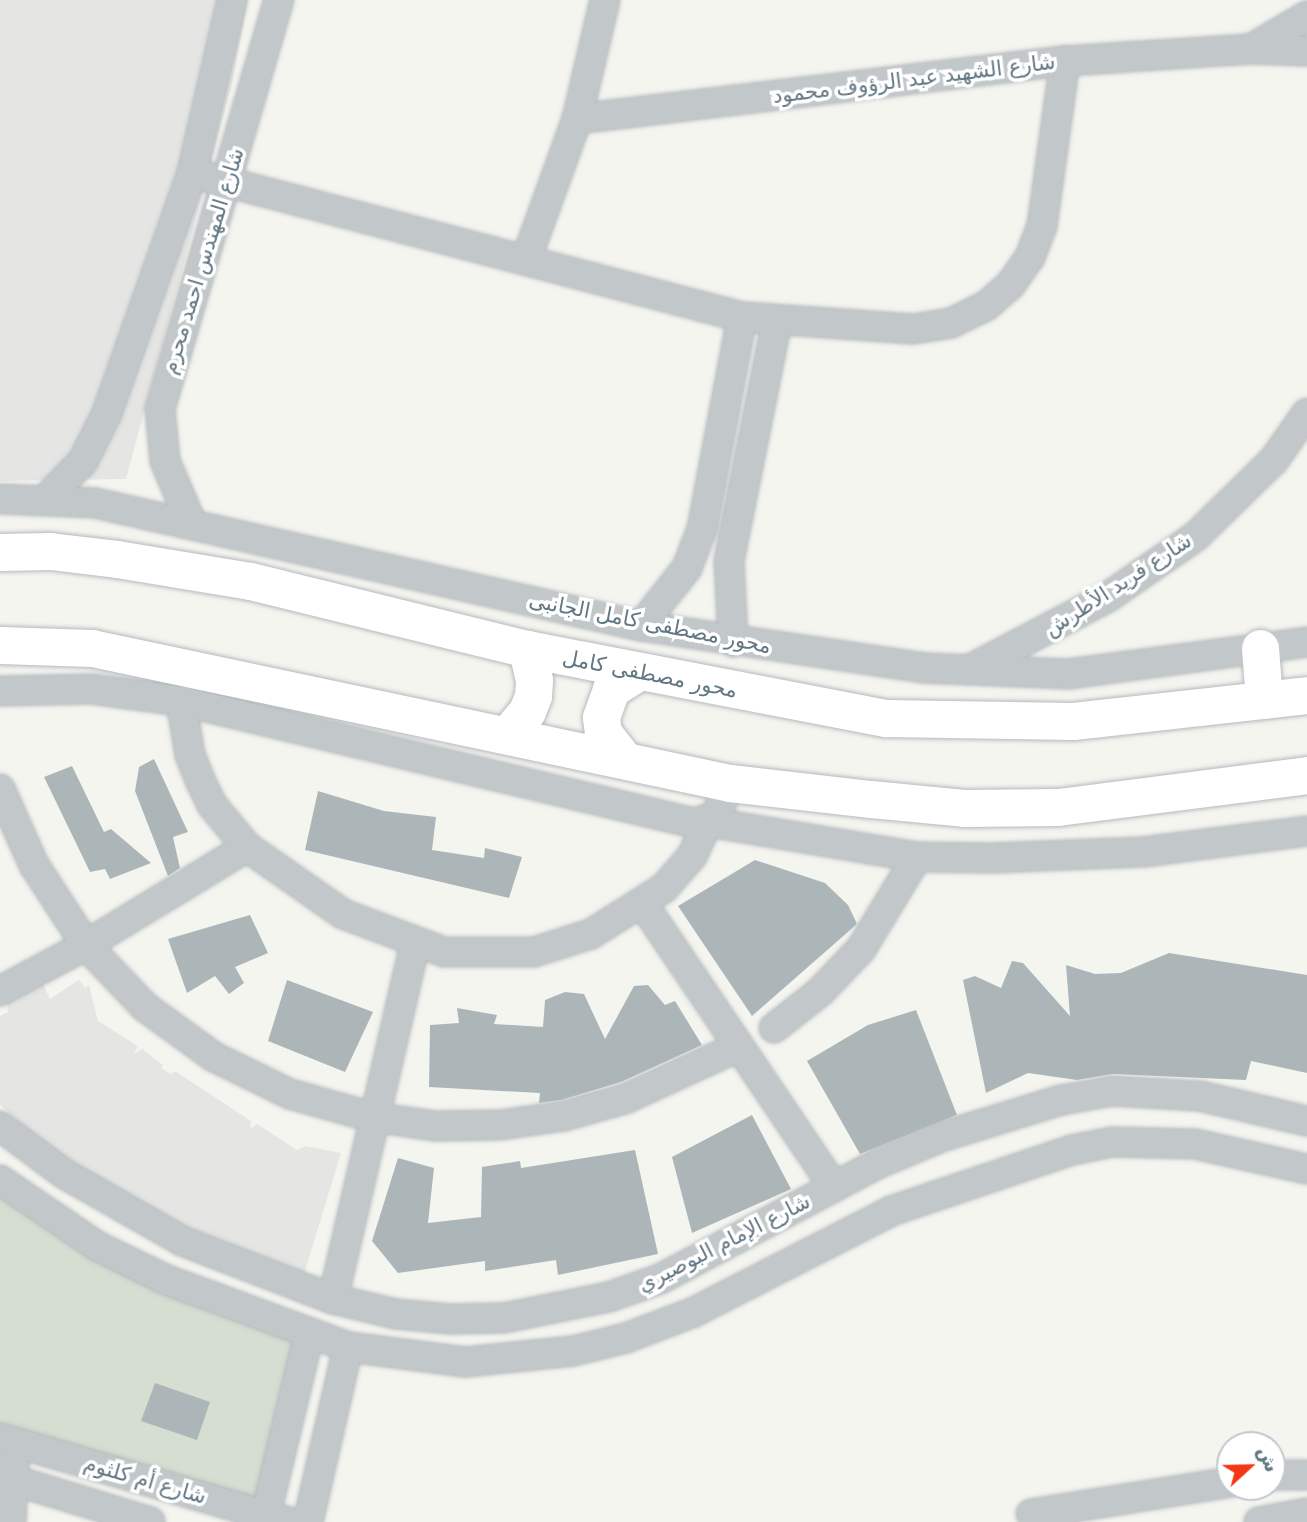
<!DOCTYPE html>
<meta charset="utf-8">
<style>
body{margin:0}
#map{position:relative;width:1307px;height:1522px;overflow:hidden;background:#f5f5f0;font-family:"DejaVu Sans","Noto Sans Arabic",sans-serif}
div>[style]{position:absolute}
.built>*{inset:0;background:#e5e6e4}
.green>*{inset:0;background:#d6ddd1}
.building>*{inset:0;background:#acb6b9}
.roads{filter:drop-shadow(0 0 2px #b5babd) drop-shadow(0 0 2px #b5babd)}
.minor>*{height:28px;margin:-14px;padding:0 14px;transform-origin:14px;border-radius:14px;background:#c2c7c9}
.major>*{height:37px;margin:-18.5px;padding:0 18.5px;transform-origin:18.5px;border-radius:18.5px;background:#fff}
span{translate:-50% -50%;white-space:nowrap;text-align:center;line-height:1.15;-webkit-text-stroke:7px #fff;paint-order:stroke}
.street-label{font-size:21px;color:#617784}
.north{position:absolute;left:1216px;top:1431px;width:70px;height:70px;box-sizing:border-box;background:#fff;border:2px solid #c0c9ce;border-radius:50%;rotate:68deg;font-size:19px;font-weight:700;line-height:28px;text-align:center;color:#617784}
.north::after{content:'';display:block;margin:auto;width:24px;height:32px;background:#f33813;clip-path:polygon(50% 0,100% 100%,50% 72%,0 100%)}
</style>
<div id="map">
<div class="built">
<i style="clip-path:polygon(0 0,248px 0,232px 84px,126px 479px,0 481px)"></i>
<i style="clip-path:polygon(79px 980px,85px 988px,89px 985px,98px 1021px,138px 1046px,134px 1054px,142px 1049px,163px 1065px,161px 1068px,171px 1074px,175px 1071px,251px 1121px,250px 1129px,257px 1124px,297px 1150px,305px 1146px,341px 1153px,302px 1281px,139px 1211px,45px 1144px,0 1105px,0 1016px,8px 1012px,6px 997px,42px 982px,50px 999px)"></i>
</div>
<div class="green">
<i style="clip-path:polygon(0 1180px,32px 1205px,309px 1334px,264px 1514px,0 1438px)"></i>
</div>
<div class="building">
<i style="clip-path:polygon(154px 759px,188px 832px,173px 837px,180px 868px,168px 876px,135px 791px,139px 767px)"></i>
<i style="clip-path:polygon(72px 766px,104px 832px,111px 829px,151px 863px,110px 879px,105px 869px,90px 872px,44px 777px)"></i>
<i style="clip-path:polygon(318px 791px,384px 811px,436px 817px,432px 850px,484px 858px,485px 848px,522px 857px,509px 898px,305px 850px)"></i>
<i style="clip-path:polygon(755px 860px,825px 883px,848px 905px,857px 924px,752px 1016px,678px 906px)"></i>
<i style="clip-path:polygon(250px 915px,268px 953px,235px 967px,244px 983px,229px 994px,215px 976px,187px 993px,168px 939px)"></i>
<i style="clip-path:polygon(1169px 953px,1307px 975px,1307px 1073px,1251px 1061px,1246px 1080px,1113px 1074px,1077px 1080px,1028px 1073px,986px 1093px,963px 980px,975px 976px,1001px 988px,1012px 961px,1023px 963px,1070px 1016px,1066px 965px,1095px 974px,1121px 973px)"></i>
<i style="clip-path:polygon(287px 980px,373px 1012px,345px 1072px,268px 1041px)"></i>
<i style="clip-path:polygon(648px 985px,665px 1005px,675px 1001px,702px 1045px,621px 1082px,561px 1100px,539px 1103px,540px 1093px,429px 1087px,430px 1025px,459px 1023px,457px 1008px,497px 1015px,494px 1024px,543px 1027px,545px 1000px,565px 992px,584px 994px,605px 1039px,634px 986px)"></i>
<i style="clip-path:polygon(916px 1010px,957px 1115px,860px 1154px,807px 1061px,868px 1025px)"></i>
<i style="clip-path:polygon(752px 1115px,791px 1189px,692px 1233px,672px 1157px)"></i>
<i style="clip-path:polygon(635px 1150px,658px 1254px,558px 1275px,556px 1260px,485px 1271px,485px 1261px,398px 1273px,372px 1241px,398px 1158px,434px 1168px,428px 1223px,481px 1217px,482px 1167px,520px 1161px,521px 1168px)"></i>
<i style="clip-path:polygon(155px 1383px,210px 1402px,197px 1440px,141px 1421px)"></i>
</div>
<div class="roads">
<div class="minor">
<i style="left:1251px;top:49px;width:65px;rotate:-30.5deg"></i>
<i style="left:577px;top:119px;width:491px;rotate:-6.8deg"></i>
<i style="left:1065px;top:61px;width:186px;rotate:-3.7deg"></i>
<i style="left:1251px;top:49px;width:56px;rotate:2deg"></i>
<i style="left:192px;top:173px;width:569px;rotate:14.67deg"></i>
<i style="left:742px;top:317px;width:171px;rotate:4deg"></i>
<i style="left:913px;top:329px;width:38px;rotate:-9deg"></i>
<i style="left:951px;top:323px;width:39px;rotate:-26deg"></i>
<i style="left:986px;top:306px;width:33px;rotate:-41deg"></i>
<i style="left:1011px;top:284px;width:33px;rotate:-55deg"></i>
<i style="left:1030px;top:257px;width:33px;rotate:-69deg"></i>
<i style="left:1042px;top:226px;width:167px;rotate:-82.1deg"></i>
<i style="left:526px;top:260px;width:150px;rotate:-70.1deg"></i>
<i style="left:577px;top:119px;width:122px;rotate:-76.8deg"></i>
<i style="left:0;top:499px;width:95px;rotate:2.4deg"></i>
<i style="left:95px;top:503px;width:560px;rotate:12.7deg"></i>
<i style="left:641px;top:626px;width:286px;rotate:8.4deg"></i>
<i style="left:924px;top:668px;width:144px;rotate:2.4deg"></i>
<i style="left:1068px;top:674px;width:241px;rotate:-7.6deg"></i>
<i style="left:45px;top:500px;width:54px;rotate:-45.7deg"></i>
<i style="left:83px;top:461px;width:54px;rotate:-63.4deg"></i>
<i style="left:107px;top:413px;width:255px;rotate:-70.5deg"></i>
<i style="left:192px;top:173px;width:178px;rotate:-77deg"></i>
<i style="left:191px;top:522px;width:66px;rotate:-113.1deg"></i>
<i style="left:165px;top:461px;width:52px;rotate:-95.5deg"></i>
<i style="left:160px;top:409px;width:426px;rotate:-73.8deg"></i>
<i style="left:641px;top:626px;width:74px;rotate:-51.6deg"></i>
<i style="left:687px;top:568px;width:42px;rotate:-69deg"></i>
<i style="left:702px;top:529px;width:216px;rotate:-79.3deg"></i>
<i style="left:733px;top:642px;width:81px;rotate:-92.8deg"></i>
<i style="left:729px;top:561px;width:245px;rotate:-78.7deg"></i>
<i style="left:969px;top:670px;width:157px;rotate:-27.7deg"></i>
<i style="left:1108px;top:597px;width:106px;rotate:-34.6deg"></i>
<i style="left:1195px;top:537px;width:110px;rotate:-44.3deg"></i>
<i style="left:1274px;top:460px;width:57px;rotate:-54.9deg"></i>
<i style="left:0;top:691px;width:91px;rotate:-1.3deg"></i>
<i style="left:91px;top:689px;width:91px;rotate:7.6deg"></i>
<i style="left:181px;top:701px;width:527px;rotate:13.38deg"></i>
<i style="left:694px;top:823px;width:22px;rotate:-16deg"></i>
<i style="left:715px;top:817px;width:37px;rotate:-66deg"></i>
<i style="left:181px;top:701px;width:55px;rotate:80.5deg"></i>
<i style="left:190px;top:755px;width:27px;rotate:68deg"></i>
<i style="left:200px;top:780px;width:28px;rotate:64deg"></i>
<i style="left:212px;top:805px;width:55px;rotate:50.2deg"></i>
<i style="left:247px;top:847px;width:117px;rotate:34.9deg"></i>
<i style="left:343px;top:914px;width:108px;rotate:20.6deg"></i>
<i style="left:444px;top:952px;width:90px"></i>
<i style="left:534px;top:952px;width:60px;rotate:-17.5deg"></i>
<i style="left:591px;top:934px;width:86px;rotate:-32.2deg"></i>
<i style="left:664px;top:888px;width:43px;rotate:-48.8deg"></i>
<i style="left:692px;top:856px;width:38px;rotate:-65deg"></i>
<i style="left:708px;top:822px;width:212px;rotate:9.5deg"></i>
<i style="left:917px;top:857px;width:75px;rotate:0.8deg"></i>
<i style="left:992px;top:858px;width:151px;rotate:-2.3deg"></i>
<i style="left:1143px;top:852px;width:165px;rotate:-7.3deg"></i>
<i style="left:0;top:789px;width:83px;rotate:65.9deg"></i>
<i style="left:34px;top:865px;width:95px;rotate:57deg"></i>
<i style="left:86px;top:945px;width:86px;rotate:46.4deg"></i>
<i style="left:145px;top:1007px;width:85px;rotate:35.9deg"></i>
<i style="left:214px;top:1057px;width:85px;rotate:26deg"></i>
<i style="left:290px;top:1094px;width:85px;rotate:15.7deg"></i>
<i style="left:372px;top:1117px;width:65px;rotate:8deg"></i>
<i style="left:436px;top:1126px;width:64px;rotate:-0.9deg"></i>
<i style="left:500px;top:1125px;width:65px;rotate:-8deg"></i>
<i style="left:564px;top:1116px;width:66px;rotate:-15.9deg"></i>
<i style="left:627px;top:1098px;width:122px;rotate:-24.7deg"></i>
<i style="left:643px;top:904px;width:341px;rotate:56deg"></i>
<i style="left:0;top:991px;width:98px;rotate:-28.1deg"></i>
<i style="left:86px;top:945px;width:188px;rotate:-31.3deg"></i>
<i style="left:774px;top:1028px;width:58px;rotate:-38deg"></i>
<i style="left:820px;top:992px;width:59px;rotate:-46.4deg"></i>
<i style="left:861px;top:949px;width:108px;rotate:-58.7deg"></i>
<i style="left:0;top:1126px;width:79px;rotate:36.7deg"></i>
<i style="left:63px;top:1173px;width:137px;rotate:29.7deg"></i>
<i style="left:182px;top:1241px;width:162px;rotate:21deg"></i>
<i style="left:333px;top:1299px;width:65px;rotate:13.4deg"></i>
<i style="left:396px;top:1314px;width:54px;rotate:5.3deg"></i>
<i style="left:450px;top:1319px;width:54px;rotate:-1.1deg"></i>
<i style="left:504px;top:1318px;width:107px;rotate:-11.3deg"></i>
<i style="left:609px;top:1297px;width:54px;rotate:-19.4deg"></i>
<i style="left:660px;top:1279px;width:248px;rotate:-27.9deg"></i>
<i style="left:879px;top:1163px;width:70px;rotate:-22.6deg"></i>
<i style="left:944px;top:1136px;width:122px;rotate:-17.1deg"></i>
<i style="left:1061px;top:1100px;width:52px;rotate:-10deg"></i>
<i style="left:1112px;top:1091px;width:88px;rotate:3.3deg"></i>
<i style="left:1200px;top:1096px;width:110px;rotate:13.2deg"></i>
<i style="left:0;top:1180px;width:117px;rotate:34.2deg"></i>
<i style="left:97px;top:1246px;width:78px;rotate:25.9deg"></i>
<i style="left:167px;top:1280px;width:193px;rotate:20.3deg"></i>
<i style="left:348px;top:1347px;width:118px;rotate:7.3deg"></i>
<i style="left:465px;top:1362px;width:109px;rotate:-5.8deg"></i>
<i style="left:573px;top:1351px;width:55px;rotate:-13.8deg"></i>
<i style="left:626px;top:1338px;width:73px;rotate:-20.9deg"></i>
<i style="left:694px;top:1312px;width:221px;rotate:-27.1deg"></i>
<i style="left:891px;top:1211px;width:191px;rotate:-18.6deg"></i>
<i style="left:1072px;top:1150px;width:41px;rotate:-11.3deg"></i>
<i style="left:1112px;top:1142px;width:83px;rotate:1.4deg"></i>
<i style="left:1195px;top:1144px;width:115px;rotate:12.6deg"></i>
<i style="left:333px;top:1299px;width:363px;rotate:-77deg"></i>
<i style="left:0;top:1438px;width:302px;rotate:16.2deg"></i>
<i style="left:1272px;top:1475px;width:35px"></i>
<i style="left:0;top:1476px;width:157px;rotate:17deg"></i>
<i style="left:1031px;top:1514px;width:202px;rotate:-9.1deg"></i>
<i style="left:11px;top:1522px;width:59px;rotate:-87.1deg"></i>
<i style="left:264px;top:1522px;width:193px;rotate:-76.5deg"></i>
<i style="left:308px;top:1522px;width:180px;rotate:-77.1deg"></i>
<i style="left:1259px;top:1522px;width:49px;rotate:-10.6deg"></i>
</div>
<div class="major">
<i style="left:0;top:552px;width:50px;rotate:-1.1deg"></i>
<i style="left:50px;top:551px;width:67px;rotate:6.8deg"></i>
<i style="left:117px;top:559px;width:135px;rotate:9.4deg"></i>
<i style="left:250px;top:581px;width:285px;rotate:13.8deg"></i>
<i style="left:527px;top:649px;width:366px;rotate:10.9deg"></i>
<i style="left:886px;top:718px;width:187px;rotate:0.9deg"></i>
<i style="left:1073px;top:721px;width:235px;rotate:-6.3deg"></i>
<i style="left:0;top:645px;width:92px;rotate:1.9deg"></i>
<i style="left:92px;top:648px;width:652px;rotate:11.95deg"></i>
<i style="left:730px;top:783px;width:142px;rotate:6.5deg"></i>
<i style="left:871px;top:799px;width:93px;rotate:5.5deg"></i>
<i style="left:964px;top:808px;width:94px;rotate:-0.6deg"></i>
<i style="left:1058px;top:807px;width:251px;rotate:-7.3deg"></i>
<i style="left:1260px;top:648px;width:52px;rotate:85.6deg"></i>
<i style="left:507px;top:735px;width:31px;rotate:-50deg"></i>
<i style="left:527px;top:711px;width:16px;rotate:-68deg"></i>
<i style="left:533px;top:696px;width:16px;rotate:-86deg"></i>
<i style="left:534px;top:680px;width:32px;rotate:-103deg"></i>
<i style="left:622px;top:757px;width:31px;rotate:-128deg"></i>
<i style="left:603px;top:733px;width:16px;rotate:-97deg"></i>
<i style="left:601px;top:717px;width:30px;rotate:-70deg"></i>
<i style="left:611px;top:689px;width:31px;rotate:-32deg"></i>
</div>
</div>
<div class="street-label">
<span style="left:914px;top:79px;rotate:-7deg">شارع الشهيد عبد الرؤوف محمود</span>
<span style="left:203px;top:261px;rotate:-73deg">شارع المهندس احمد محرم</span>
<span style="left:1118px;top:585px;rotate:-33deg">شارع فريد الأطرش</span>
<span style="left:650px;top:623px;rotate:11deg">محور مصطفى كامل الجانبى</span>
<span style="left:650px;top:674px;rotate:11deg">محور مصطفى كامل</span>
<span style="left:724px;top:1243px;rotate:-27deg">شارع الإمام البوصيري</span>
<span style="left:145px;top:1480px;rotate:16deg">شارع أم كلثوم</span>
</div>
<div class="north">ش</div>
</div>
